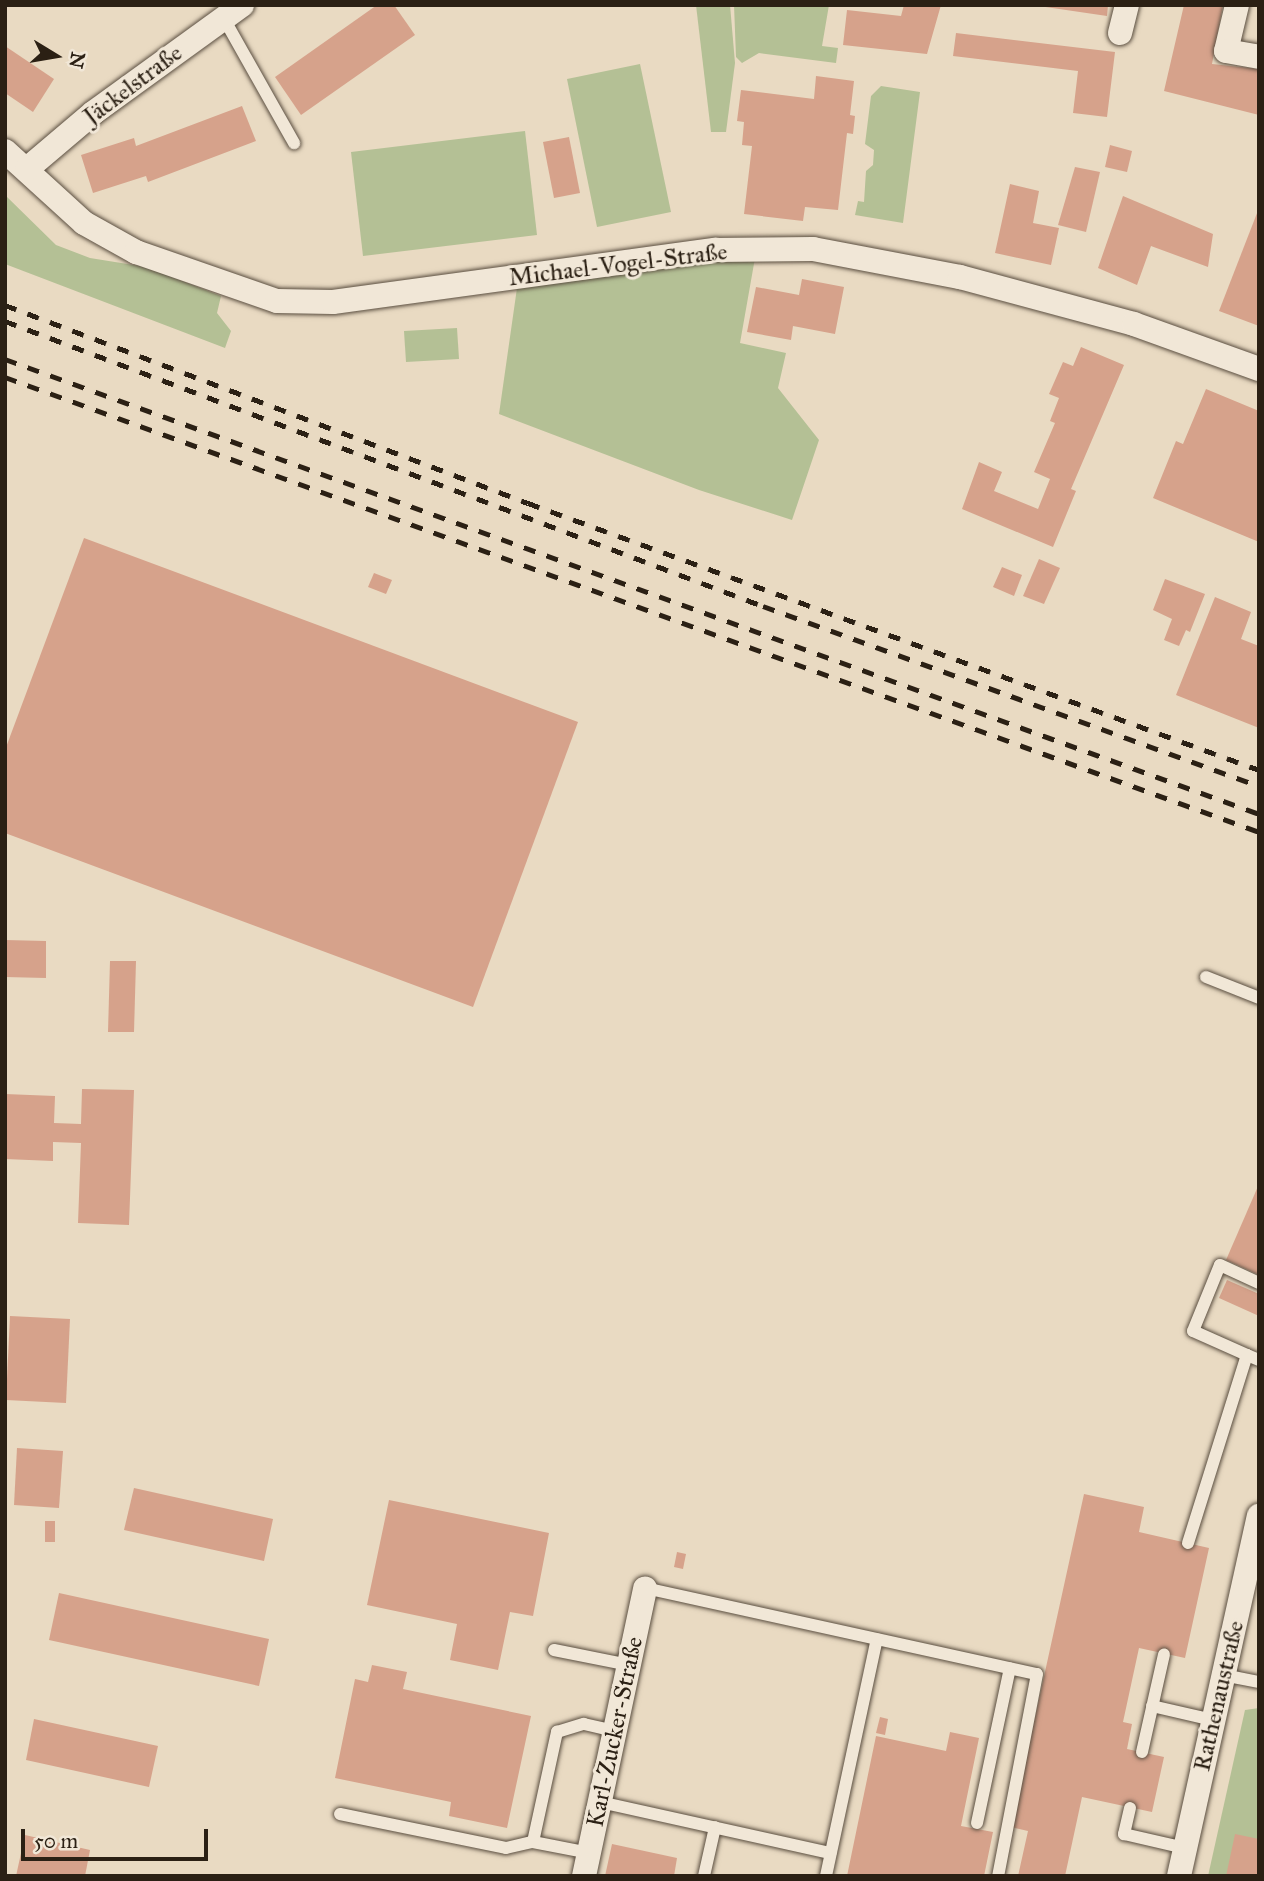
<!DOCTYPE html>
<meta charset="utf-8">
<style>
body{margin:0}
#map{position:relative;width:1264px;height:1881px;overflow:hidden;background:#e9dac2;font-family:"IM FELL Great Primer",serif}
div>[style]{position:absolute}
.green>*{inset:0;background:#b4c095}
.building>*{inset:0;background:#d6a28b}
.roads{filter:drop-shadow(0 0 2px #5a4e40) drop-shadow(0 0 2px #5a4e40)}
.service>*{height:12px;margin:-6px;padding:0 6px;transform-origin:6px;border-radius:6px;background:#f1e7d7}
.minor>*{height:24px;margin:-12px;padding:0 12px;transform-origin:12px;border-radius:12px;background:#f1e7d7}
.rail>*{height:5px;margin-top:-2.5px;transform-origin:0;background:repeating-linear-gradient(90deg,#2b2014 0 12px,transparent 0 24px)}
span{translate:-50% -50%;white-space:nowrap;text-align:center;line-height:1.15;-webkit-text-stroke:6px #f1e7d7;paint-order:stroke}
.street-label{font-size:24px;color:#2b2014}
.frame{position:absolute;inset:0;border:7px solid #2b2014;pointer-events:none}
.north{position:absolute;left:21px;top:21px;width:70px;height:70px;-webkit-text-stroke:5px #f1e7d7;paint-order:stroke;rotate:101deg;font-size:19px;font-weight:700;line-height:28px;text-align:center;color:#2b2014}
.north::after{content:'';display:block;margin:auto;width:24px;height:32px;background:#2b2014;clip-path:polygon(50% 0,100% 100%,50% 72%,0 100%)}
.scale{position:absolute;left:21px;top:1829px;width:187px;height:32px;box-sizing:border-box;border:4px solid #2b2014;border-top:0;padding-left:9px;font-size:21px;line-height:24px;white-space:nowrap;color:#2b2014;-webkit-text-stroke:5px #f1e7d7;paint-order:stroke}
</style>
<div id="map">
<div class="green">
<i style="clip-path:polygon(696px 5px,730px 5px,735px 63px,726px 132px,711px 132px)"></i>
<i style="clip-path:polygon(734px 5px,829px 5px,822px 46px,838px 48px,836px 63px,759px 53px,742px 63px,736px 57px)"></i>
<i style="clip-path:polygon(640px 64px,671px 212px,597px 227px,567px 79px)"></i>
<i style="clip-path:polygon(881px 86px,920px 92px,903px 223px,855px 215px,858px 201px,864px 202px,866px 171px,873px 165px,874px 150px,865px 144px,871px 96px)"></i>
<i style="clip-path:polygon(525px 131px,537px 235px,363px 256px,351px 152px)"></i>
<i style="clip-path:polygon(5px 195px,56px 245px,90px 258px,146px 267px,221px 296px,217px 313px,231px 331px,225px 348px,5px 264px)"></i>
<i style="clip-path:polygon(755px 258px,740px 343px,786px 353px,778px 388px,819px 440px,792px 520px,699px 490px,499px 414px,517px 288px,689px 261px)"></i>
<i style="clip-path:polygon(457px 328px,459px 359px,406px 362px,404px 331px)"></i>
<i style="clip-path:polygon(1259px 1708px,1259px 1839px,1226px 1876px,1208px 1876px,1245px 1710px)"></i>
</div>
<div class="building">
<i style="clip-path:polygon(377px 5px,394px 5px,415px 35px,301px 115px,275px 77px)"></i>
<i style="clip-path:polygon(904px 5px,941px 5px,927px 54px,843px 45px,847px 10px,901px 16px)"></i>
<i style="clip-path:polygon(1032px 5px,1108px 5px,1107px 16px)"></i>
<i style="clip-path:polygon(1184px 5px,1223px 5px,1212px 64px,1259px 69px,1259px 115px,1164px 91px)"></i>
<i style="clip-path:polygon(956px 33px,1115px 52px,1107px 117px,1073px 113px,1078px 71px,953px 56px)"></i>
<i style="clip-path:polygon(5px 46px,54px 79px,33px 112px,5px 93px)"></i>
<i style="clip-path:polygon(816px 76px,854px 81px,850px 115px,855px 116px,853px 134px,847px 133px,838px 210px,805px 207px,803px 221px,744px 214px,752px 146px,742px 145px,744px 122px,737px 121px,741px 90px,814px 99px)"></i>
<i style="clip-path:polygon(242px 106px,256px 141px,148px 182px,146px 176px,93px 193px,81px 155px,134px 138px,136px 146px)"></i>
<i style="clip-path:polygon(569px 137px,580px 193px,554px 198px,543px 142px)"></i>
<i style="clip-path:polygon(1110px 145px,1132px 151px,1127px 172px,1105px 167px)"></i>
<i style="clip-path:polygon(1075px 167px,1100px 172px,1086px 232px,1058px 225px)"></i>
<i style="clip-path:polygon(1010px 184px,1039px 191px,1033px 223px,1059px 228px,1051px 265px,995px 253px)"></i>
<i style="clip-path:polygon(1123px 196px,1213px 234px,1208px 267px,1151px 246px,1137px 285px,1098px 268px)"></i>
<i style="clip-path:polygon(1259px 208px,1259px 326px,1219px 311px)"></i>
<i style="clip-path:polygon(802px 279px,844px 287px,835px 334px,793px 326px,791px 340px,747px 332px,756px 287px,799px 295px)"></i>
<i style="clip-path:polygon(1081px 347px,1124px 365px,1071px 489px,1076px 491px,1053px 547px,962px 509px,979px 462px,1002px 472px,994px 491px,1038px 509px,1050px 479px,1034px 472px,1055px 423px,1050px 421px,1059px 398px,1049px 394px,1063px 362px,1073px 366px)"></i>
<i style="clip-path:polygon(1206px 389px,1259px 411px,1259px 542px,1153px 498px,1176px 441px,1183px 444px)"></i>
<i style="clip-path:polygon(84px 538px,578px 722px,473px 1007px,5px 833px,5px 750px)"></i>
<i style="clip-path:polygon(1039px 559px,1060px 568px,1044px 604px,1023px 596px)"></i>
<i style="clip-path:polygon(1002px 567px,1022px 575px,1014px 596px,993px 587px)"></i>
<i style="clip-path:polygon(374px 573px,392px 580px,386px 594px,368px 587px)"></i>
<i style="clip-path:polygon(1165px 579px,1205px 594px,1190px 632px,1186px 630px,1179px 646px,1164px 640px,1172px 619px,1153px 610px)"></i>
<i style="clip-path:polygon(1215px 597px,1251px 612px,1241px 639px,1259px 646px,1259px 728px,1176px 695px)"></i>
<i style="clip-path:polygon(5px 940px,46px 941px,46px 978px,5px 977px)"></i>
<i style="clip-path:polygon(110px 961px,136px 961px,134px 1032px,108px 1032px)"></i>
<i style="clip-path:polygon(82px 1089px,134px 1090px,129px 1225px,78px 1223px,81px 1143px,53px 1142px,53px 1161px,5px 1159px,5px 1094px,55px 1096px,54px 1123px,81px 1124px)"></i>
<i style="clip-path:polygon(1259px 1184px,1259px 1275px,1226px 1260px)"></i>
<i style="clip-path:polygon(1227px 1280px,1259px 1294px,1259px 1316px,1219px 1298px)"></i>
<i style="clip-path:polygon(10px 1316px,70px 1319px,66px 1403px,6px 1400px)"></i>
<i style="clip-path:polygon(17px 1448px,63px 1451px,59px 1508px,14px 1505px)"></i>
<i style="clip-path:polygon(134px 1488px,273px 1519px,264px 1561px,124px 1530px)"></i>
<i style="clip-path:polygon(1084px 1494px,1144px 1507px,1139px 1532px,1209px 1548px,1185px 1658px,1139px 1648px,1123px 1722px,1132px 1724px,1127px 1749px,1164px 1757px,1152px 1812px,1082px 1797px,1065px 1876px,1018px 1876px,1028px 1831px,1011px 1827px)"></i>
<i style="clip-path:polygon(389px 1500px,549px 1533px,533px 1616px,510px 1612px,498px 1670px,450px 1660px,457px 1624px,367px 1605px)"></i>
<i style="clip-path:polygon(45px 1521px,55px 1521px,55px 1542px,45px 1542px)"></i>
<i style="clip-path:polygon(677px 1552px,686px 1554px,683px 1569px,674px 1567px)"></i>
<i style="clip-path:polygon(59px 1593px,269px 1639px,259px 1686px,49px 1640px)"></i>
<i style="clip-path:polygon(372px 1665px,407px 1672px,403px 1689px,531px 1716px,507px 1828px,449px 1816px,451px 1802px,335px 1778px,355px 1679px,368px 1682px)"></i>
<i style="clip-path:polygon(880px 1717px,888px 1719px,885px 1735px,876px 1733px)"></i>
<i style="clip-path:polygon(34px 1719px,158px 1746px,149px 1787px,26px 1760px)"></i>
<i style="clip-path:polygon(950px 1732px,979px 1738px,961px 1826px,993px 1832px,984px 1876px,847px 1876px,876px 1736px,946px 1751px)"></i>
<i style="clip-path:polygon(1235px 1834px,1259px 1839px,1259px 1876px,1226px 1876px)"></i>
<i style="clip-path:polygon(25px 1835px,90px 1850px,85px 1876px,16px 1876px)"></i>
<i style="clip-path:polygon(612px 1844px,677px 1858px,674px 1876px,605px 1876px)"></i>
</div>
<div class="roads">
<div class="service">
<i style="left:223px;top:17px;width:145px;rotate:60.6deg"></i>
<i style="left:1206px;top:977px;width:57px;rotate:21.6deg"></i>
<i style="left:1247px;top:1355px;width:59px;rotate:-156deg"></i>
<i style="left:1193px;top:1331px;width:71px;rotate:-67.8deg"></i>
<i style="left:1220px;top:1265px;width:43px;rotate:24.8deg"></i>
<i style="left:1188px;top:1543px;width:197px;rotate:-72.6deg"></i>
<i style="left:1247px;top:1355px;width:13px;rotate:23deg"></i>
<i style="left:645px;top:1588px;width:401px;rotate:12.4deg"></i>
<i style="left:1037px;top:1674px;width:206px;rotate:100.9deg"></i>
<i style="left:554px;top:1650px;width:76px;rotate:11.3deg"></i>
<i style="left:1223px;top:1675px;width:37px;rotate:11deg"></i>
<i style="left:1152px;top:1706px;width:63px;rotate:12.9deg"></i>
<i style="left:1142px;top:1752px;width:100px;rotate:-77.3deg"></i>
<i style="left:600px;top:1802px;width:236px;rotate:12.5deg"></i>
<i style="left:1130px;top:1808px;width:27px;rotate:103deg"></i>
<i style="left:1124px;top:1834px;width:63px;rotate:12.9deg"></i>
<i style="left:340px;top:1814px;width:169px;rotate:11.6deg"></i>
<i style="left:506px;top:1848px;width:28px;rotate:-13deg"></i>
<i style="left:533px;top:1842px;width:57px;rotate:11.1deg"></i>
<i style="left:977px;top:1823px;width:158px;rotate:-78deg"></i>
<i style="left:533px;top:1842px;width:113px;rotate:-77.7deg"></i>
<i style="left:557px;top:1732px;width:28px;rotate:-17deg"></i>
<i style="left:584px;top:1724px;width:32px;rotate:13deg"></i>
<i style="left:704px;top:1876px;width:50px;rotate:-77.3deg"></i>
<i style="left:826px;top:1876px;width:242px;rotate:-77.9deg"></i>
</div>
<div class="minor">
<i style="left:1237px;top:5px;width:47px;rotate:103.4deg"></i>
<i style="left:1226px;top:51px;width:34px;rotate:10deg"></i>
<i style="left:1120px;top:33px;width:29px;rotate:-76deg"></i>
<i style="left:5px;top:151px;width:107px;rotate:42.3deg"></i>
<i style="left:84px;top:223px;width:60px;rotate:29.1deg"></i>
<i style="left:136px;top:252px;width:149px;rotate:19.2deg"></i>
<i style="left:277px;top:301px;width:56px;rotate:1deg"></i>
<i style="left:333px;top:302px;width:386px;rotate:-7.8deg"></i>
<i style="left:715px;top:250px;width:98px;rotate:-0.6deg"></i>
<i style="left:813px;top:249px;width:150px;rotate:10.8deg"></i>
<i style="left:960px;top:277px;width:180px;rotate:15.1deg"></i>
<i style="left:1134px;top:324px;width:133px;rotate:19.8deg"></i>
<i style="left:27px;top:169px;width:87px;rotate:-40.3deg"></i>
<i style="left:93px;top:113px;width:184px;rotate:-35.9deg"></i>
<i style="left:584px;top:1876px;width:294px;rotate:-78deg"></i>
<i style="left:1179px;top:1876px;width:369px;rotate:-77.5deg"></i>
</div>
</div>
<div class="rail">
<i style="left:5px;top:305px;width:559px;rotate:20.74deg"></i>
<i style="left:528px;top:503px;width:778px;rotate:20.06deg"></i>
<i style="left:5px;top:321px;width:810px;rotate:20.61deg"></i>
<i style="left:763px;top:606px;width:528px;rotate:19.95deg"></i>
<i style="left:5px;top:359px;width:1334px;rotate:19.94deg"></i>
<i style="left:5px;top:377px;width:1334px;rotate:19.94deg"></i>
</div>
<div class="street-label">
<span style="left:133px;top:85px;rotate:-37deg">Jäckelstraße</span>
<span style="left:618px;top:265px;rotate:-7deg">Michael-Vogel-Straße</span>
<span style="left:1219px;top:1696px;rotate:-77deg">Rathenaustraße</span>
<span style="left:615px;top:1732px;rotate:-78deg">Karl-Zucker-Straße</span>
</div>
<div class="frame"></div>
<div class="north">N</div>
<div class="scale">50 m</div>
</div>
